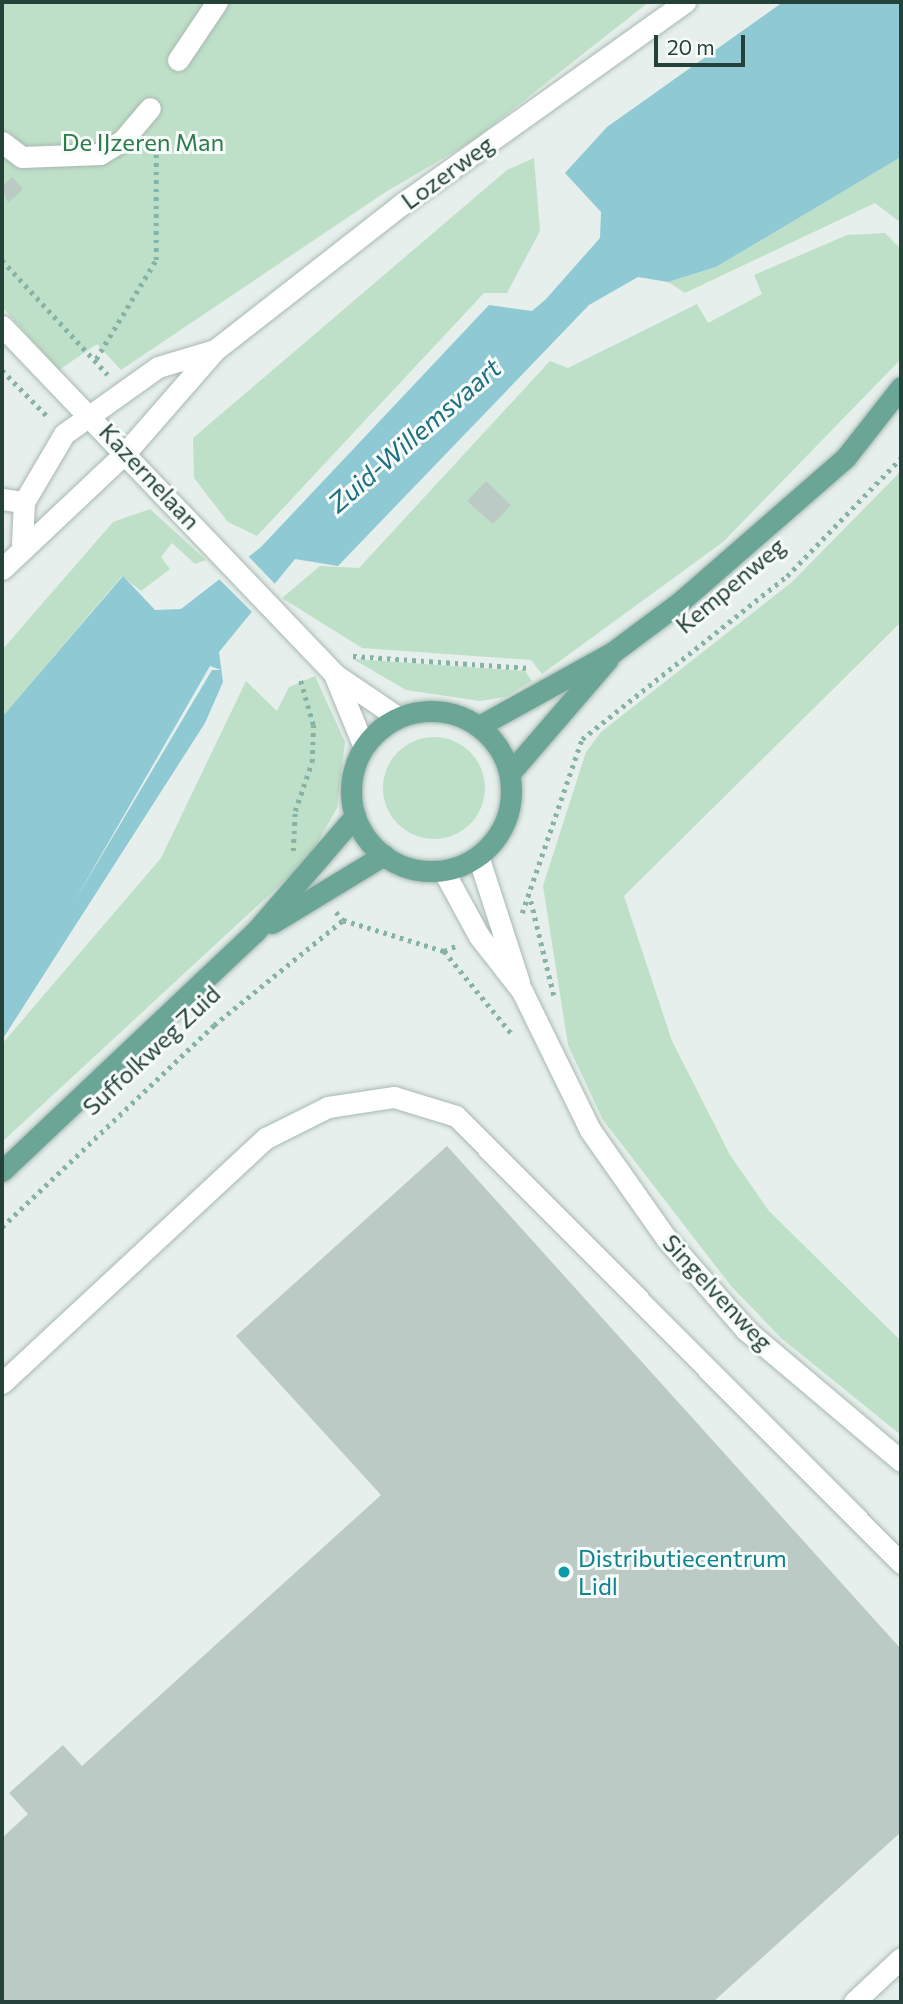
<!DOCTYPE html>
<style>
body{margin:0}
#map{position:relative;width:903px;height:2004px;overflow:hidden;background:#e6efeb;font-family:Commissioner,sans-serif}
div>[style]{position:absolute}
.green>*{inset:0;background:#bfe0c8}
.round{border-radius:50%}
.water>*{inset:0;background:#8ec9d4}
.pier>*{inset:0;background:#e6efeb}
.building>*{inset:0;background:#bbcac4}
.path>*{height:4.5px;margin-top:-2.25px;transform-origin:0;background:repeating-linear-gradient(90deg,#86b3a5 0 3.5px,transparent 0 8.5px)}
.roads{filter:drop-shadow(0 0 2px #a8b8b2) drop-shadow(0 0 2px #a8b8b2)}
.minor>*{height:21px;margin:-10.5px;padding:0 10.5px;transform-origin:10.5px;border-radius:10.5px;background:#fff}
.major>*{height:21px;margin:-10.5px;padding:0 10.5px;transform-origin:10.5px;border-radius:10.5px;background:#6aa596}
.major>.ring{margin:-10.5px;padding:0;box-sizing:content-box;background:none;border:21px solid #6aa596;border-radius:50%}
.dots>*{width:19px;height:19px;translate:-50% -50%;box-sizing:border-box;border:4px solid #f7fbf9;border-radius:50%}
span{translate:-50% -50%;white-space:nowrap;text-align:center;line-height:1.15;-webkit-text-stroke:6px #f7fbf9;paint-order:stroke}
.park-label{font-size:24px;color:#2d7a4b}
.street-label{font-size:24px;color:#24423a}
.culture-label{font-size:24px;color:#0d838f}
.left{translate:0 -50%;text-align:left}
.water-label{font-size:26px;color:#1c6f80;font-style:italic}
.frame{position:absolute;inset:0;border:4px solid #24423a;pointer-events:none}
.scale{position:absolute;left:654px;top:35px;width:91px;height:32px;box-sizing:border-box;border:4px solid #24423a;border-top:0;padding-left:9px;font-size:21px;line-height:24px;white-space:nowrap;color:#24423a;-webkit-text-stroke:5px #f7fbf9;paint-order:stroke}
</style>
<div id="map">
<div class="green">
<i style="clip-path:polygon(2px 2px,649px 2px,471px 142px,384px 193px,121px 370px,97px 344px,59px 370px,2px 307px)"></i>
<i style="clip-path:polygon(901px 157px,901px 223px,875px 203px,685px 293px,668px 282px,716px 267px)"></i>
<i style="clip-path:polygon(534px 158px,540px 231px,507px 293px,484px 293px,257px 536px,228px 522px,194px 478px,193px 438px,507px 170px)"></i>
<i style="clip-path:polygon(885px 233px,901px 249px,901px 359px,723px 542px,542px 674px,531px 660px,362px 648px,282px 598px,320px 566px,359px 568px,550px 361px,568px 368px,697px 304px,708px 323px,762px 294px,754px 275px,847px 235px)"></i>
<i style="clip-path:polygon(901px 471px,901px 622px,624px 896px,672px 1041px,730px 1155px,769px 1211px,901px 1341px,901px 1435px,781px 1338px,731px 1286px,603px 1120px,568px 1045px,543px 886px,586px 752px,601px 732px,792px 582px)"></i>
<i style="clip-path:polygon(150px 509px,206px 560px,195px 564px,172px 543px,161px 557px,170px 569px,141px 591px,122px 576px,2px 717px,2px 650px,113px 522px)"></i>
<i style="clip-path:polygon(353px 659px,525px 671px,532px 681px,505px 697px,480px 701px,406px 690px)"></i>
<i style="clip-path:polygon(315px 676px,345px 742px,337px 808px,309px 858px,2px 1142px,2px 1044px,161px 858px,246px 681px,277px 711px,289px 687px)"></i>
<i class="round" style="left:383px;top:737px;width:102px;height:102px"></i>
</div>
<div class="water">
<i style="clip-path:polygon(783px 2px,901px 2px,901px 157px,716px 267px,668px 282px,638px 277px,589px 305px,338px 566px,295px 559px,219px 652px,223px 682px,205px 723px,2px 1040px,2px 717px,123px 576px,155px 610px,181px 609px,261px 547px,489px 305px,532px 311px,546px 299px,600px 238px,601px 212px,565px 173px,607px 127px)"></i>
</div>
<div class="pier">
<i style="clip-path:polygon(246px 554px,276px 585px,252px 612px,217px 577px)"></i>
<i style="clip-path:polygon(210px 666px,221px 670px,212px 670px,74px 902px)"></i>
</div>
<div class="building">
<i style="clip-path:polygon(12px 177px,23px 189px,8px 203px,2px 187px)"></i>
<i style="clip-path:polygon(486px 481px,511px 505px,493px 524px,467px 501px)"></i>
<i style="clip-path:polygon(447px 1146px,901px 1649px,901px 1832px,713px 2002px,2px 2002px,2px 1838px,28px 1814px,9px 1793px,63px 1745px,82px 1766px,381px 1495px,236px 1336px)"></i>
</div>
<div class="path">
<i style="left:2px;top:260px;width:156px;rotate:47.3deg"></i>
<i style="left:96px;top:359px;width:116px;rotate:-58.8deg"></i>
<i style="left:156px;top:260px;width:118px;rotate:-90deg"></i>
<i style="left:2px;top:370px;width:66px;rotate:45.6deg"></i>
<i style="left:353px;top:656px;width:176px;rotate:3.9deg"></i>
<i style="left:582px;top:739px;width:262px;rotate:-38.5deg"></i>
<i style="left:787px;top:576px;width:164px;rotate:-46deg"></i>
<i style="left:293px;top:851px;width:40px;rotate:-87.1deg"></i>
<i style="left:295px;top:811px;width:52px;rotate:-70.9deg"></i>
<i style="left:312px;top:762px;width:37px;rotate:-88deg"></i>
<i style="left:313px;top:725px;width:51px;rotate:-105.9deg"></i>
<i style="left:531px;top:901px;width:97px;rotate:76.3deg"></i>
<i style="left:336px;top:912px;width:11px;rotate:49deg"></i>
<i style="left:522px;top:913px;width:184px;rotate:-71deg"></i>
<i style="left:343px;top:920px;width:106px;rotate:17.1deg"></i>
<i style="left:444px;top:951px;width:13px;rotate:-23deg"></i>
<i style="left:444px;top:951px;width:107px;rotate:50.7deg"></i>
<i style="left:2px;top:1227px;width:293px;rotate:-43.6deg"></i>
<i style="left:214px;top:1025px;width:166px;rotate:-39.1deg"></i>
</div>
<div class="roads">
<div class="minor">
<i style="left:178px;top:60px;width:70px;rotate:-56.1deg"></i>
<i style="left:2px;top:142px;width:25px;rotate:37deg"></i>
<i style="left:22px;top:157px;width:78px;rotate:-2.2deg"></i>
<i style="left:100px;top:154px;width:26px;rotate:-31deg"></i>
<i style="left:122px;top:141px;width:43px;rotate:-49.7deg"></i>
<i style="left:2px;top:326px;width:481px;rotate:46.3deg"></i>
<i style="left:334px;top:674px;width:78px;rotate:34.1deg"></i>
<i style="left:2px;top:499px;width:22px;rotate:8deg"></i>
<i style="left:22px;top:544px;width:42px;rotate:-87.3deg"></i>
<i style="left:24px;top:502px;width:79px;rotate:-59.5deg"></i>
<i style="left:64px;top:434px;width:115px;rotate:-35.5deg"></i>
<i style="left:158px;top:367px;width:59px;rotate:-16.6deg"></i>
<i style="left:2px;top:569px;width:170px;rotate:-43.3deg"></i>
<i style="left:126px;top:452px;width:135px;rotate:-48.9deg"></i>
<i style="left:215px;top:350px;width:237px;rotate:-38deg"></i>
<i style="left:402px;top:204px;width:348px;rotate:-35.5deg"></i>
<i style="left:334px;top:674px;width:79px;rotate:67.7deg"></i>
<i style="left:478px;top:856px;width:133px;rotate:72deg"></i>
<i style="left:443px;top:870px;width:75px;rotate:61.4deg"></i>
<i style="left:479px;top:936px;width:70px;rotate:52deg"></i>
<i style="left:522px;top:991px;width:155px;rotate:63.9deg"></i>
<i style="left:590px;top:1130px;width:132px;rotate:54.9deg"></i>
<i style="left:666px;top:1238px;width:122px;rotate:49deg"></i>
<i style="left:746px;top:1330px;width:203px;rotate:40.2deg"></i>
<i style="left:2px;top:1383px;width:360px;rotate:-42.9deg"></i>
<i style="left:266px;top:1138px;width:69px;rotate:-26.6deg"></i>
<i style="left:328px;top:1107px;width:67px;rotate:-8.6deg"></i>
<i style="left:394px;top:1097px;width:65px;rotate:17deg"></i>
<i style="left:456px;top:1116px;width:631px;rotate:45.13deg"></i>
<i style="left:854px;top:2002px;width:64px;rotate:-43.1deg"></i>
</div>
<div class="major">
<i class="ring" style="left:351px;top:711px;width:139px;height:139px"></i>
<i style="left:479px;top:726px;width:153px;rotate:-28.9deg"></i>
<i style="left:613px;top:652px;width:84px;rotate:-36.7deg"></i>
<i style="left:680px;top:602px;width:220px;rotate:-41.1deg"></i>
<i style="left:846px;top:457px;width:89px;rotate:-51.8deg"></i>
<i style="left:510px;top:773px;width:150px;rotate:-49.3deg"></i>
<i style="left:272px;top:923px;width:131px;rotate:-31.3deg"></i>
<i style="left:2px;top:1171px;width:348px;rotate:-43.4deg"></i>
<i style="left:255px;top:932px;width:153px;rotate:-49.2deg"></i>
</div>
</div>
<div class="dots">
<i style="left:564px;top:1572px;background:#0f9aa8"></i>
</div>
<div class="park-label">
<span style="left:143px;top:142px">De IJzeren Man</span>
</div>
<div class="street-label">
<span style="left:447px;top:172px;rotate:-36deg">Lozerweg</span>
<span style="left:150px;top:476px;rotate:47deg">Kazernelaan</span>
<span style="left:730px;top:585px;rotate:-40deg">Kempenweg</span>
<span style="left:151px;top:1050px;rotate:-43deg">Suffolkweg Zuid</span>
<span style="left:718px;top:1292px;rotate:47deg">Singelvenweg</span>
</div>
<div class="culture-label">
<span class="left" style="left:578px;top:1572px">Distributiecentrum<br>Lidl</span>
</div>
<div class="water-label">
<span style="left:414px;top:435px;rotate:-41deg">Zuid-Willemsvaart</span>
</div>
<div class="frame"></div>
<div class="scale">20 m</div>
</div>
